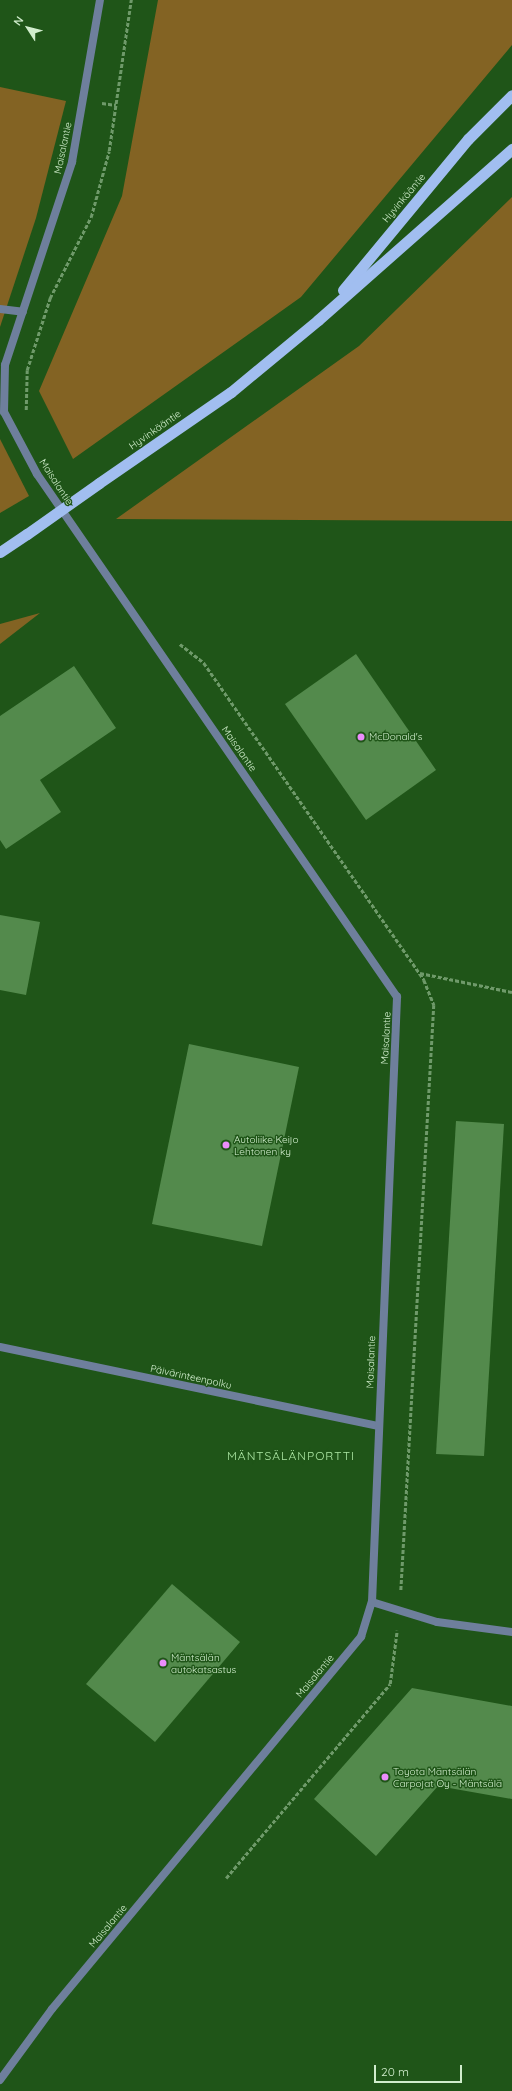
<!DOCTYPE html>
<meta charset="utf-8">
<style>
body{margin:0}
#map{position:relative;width:512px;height:2091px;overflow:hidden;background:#1f5518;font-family:Quicksand,sans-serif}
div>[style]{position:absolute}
.green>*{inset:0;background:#836323}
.building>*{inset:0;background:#538a4c}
.path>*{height:2.5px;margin-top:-1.25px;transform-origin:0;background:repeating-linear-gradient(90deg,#6f9a6a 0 4px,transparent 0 6px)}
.service>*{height:8px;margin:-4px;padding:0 4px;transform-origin:4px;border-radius:4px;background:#6e7f9c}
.minor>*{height:8px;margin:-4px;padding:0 4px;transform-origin:4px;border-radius:4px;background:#6e7f9c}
.trunk>*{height:11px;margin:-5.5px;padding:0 5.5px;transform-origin:5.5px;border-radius:5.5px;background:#a1bef0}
.trunk-bridge>*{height:11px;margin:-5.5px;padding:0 5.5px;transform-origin:5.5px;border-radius:5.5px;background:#a1bef0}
.dots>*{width:11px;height:11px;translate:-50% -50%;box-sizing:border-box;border:2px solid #1f5518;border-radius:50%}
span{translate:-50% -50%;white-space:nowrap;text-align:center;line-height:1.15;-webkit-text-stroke:3px #1f5518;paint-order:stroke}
.street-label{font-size:10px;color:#d0edcc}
.poi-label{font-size:10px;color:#d0edcc}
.left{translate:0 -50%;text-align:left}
.quarter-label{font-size:12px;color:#ace7a4;letter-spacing:1px}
.north{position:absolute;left:8px;top:8px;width:40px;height:40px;-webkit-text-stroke:3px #1f5518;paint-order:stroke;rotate:306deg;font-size:11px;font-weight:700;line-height:16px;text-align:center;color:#d0edcc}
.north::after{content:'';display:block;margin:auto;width:14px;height:18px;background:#d0edcc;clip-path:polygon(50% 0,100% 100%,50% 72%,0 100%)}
.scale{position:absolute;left:374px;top:2065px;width:88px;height:18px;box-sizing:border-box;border:2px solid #d0edcc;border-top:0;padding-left:5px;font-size:12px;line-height:14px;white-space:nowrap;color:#d0edcc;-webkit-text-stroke:3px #1f5518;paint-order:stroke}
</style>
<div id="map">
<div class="green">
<i style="clip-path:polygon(158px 0,512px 0,512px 45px,301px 297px,73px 459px,39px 391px,122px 196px)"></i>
<i style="clip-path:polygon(0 87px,66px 101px,36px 218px,0 327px)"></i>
<i style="clip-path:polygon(512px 197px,512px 521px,116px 519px,359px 346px)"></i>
<i style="clip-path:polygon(0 439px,29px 496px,0 513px)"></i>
<i style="clip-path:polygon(40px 613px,0 644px,0 624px)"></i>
</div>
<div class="building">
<i style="clip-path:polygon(356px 654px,436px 770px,366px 820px,285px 704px)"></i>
<i style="clip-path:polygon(74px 666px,116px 728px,40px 780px,61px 812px,6px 849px,0 840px,0 716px)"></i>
<i style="clip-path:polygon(0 915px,40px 922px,26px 995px,0 990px)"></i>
<i style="clip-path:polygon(189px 1044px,299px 1067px,262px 1246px,152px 1224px)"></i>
<i style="clip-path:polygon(456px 1121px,504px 1124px,484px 1456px,436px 1454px)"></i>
<i style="clip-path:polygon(172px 1584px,240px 1642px,155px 1742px,86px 1684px)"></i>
<i style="clip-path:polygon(412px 1688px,512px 1706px,512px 1799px,438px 1786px,376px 1856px,314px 1799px)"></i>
</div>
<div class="path">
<i style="left:102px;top:103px;width:14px;rotate:8deg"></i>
<i style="left:26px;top:410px;width:40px;rotate:-88.6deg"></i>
<i style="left:27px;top:370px;width:76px;rotate:-72.3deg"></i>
<i style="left:50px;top:298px;width:91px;rotate:-63.2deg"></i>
<i style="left:91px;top:217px;width:68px;rotate:-74.7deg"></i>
<i style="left:109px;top:151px;width:153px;rotate:-81.7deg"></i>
<i style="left:180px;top:644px;width:31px;rotate:38deg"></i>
<i style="left:204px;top:663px;width:386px;rotate:55.2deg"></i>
<i style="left:424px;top:980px;width:27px;rotate:68deg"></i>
<i style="left:434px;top:1005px;width:587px;rotate:93.22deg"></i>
<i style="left:420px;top:973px;width:94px;rotate:11.7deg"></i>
<i style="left:226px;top:1878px;width:254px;rotate:-49.8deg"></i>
<i style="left:390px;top:1684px;width:54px;rotate:-82.6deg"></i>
</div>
<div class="service">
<i style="left:0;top:309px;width:23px;rotate:7deg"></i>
</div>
<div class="minor">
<i style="left:0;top:1347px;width:387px;rotate:11.8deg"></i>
<i style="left:372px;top:1602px;width:68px;rotate:17.1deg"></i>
<i style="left:437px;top:1622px;width:76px;rotate:7.6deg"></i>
<i style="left:0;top:2080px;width:88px;rotate:-53.8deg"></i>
<i style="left:52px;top:2009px;width:484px;rotate:-50.3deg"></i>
<i style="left:361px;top:1637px;width:37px;rotate:-73deg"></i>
<i style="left:372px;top:1602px;width:606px;rotate:-87.63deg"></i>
<i style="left:397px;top:997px;width:635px;rotate:-124.54deg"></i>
<i style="left:37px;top:474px;width:70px;rotate:-118deg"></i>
<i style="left:4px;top:412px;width:47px;rotate:-88.8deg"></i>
<i style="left:5px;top:365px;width:214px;rotate:-71.7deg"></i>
<i style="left:72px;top:162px;width:164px;rotate:-80.2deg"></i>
</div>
<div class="trunk">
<i style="left:343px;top:290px;width:196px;rotate:-50.4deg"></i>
<i style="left:468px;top:139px;width:62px;rotate:-45deg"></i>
<i style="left:99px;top:483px;width:160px;rotate:-34.6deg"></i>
<i style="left:231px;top:392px;width:113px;rotate:-39.6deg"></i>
<i style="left:318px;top:320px;width:259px;rotate:-41.4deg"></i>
<i style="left:0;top:552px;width:32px;rotate:-34deg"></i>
</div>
<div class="trunk-bridge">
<i style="left:27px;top:534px;width:88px;rotate:-35.3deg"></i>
</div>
<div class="dots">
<i style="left:361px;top:737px;background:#eb8dfb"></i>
<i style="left:226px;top:1145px;background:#eb8dfb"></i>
<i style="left:163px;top:1663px;background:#eb8dfb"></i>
<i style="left:385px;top:1777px;background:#eb8dfb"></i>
</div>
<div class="street-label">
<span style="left:63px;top:148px;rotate:-78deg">Maisalantie</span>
<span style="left:404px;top:198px;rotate:-50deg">Hyvinkääntie</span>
<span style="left:155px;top:430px;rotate:-35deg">Hyvinkääntie</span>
<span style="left:56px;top:482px;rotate:57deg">Maisalantie</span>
<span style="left:239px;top:749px;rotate:55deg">Maisalantie</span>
<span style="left:386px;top:1038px;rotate:-87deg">Maisalantie</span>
<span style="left:371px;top:1362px;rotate:-88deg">Maisalantie</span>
<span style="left:191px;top:1377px;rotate:12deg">Päivärinteenpolku</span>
<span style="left:315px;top:1676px;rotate:-50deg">Maisalantie</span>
<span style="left:108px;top:1926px;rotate:-50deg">Maisalantie</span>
</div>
<div class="poi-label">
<span class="left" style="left:369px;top:737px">McDonald's</span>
<span class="left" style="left:234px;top:1145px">Autoliike Keijo<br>Lehtonen ky</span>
<span class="left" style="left:171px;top:1663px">Mäntsälän<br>autokatsastus</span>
<span class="left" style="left:393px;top:1777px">Toyota Mäntsälän<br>Carpojat Oy - Mäntsälä</span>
</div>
<div class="quarter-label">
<span style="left:291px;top:1456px">MÄNTSÄLÄNPORTTI</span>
</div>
<div class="north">N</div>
<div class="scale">20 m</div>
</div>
